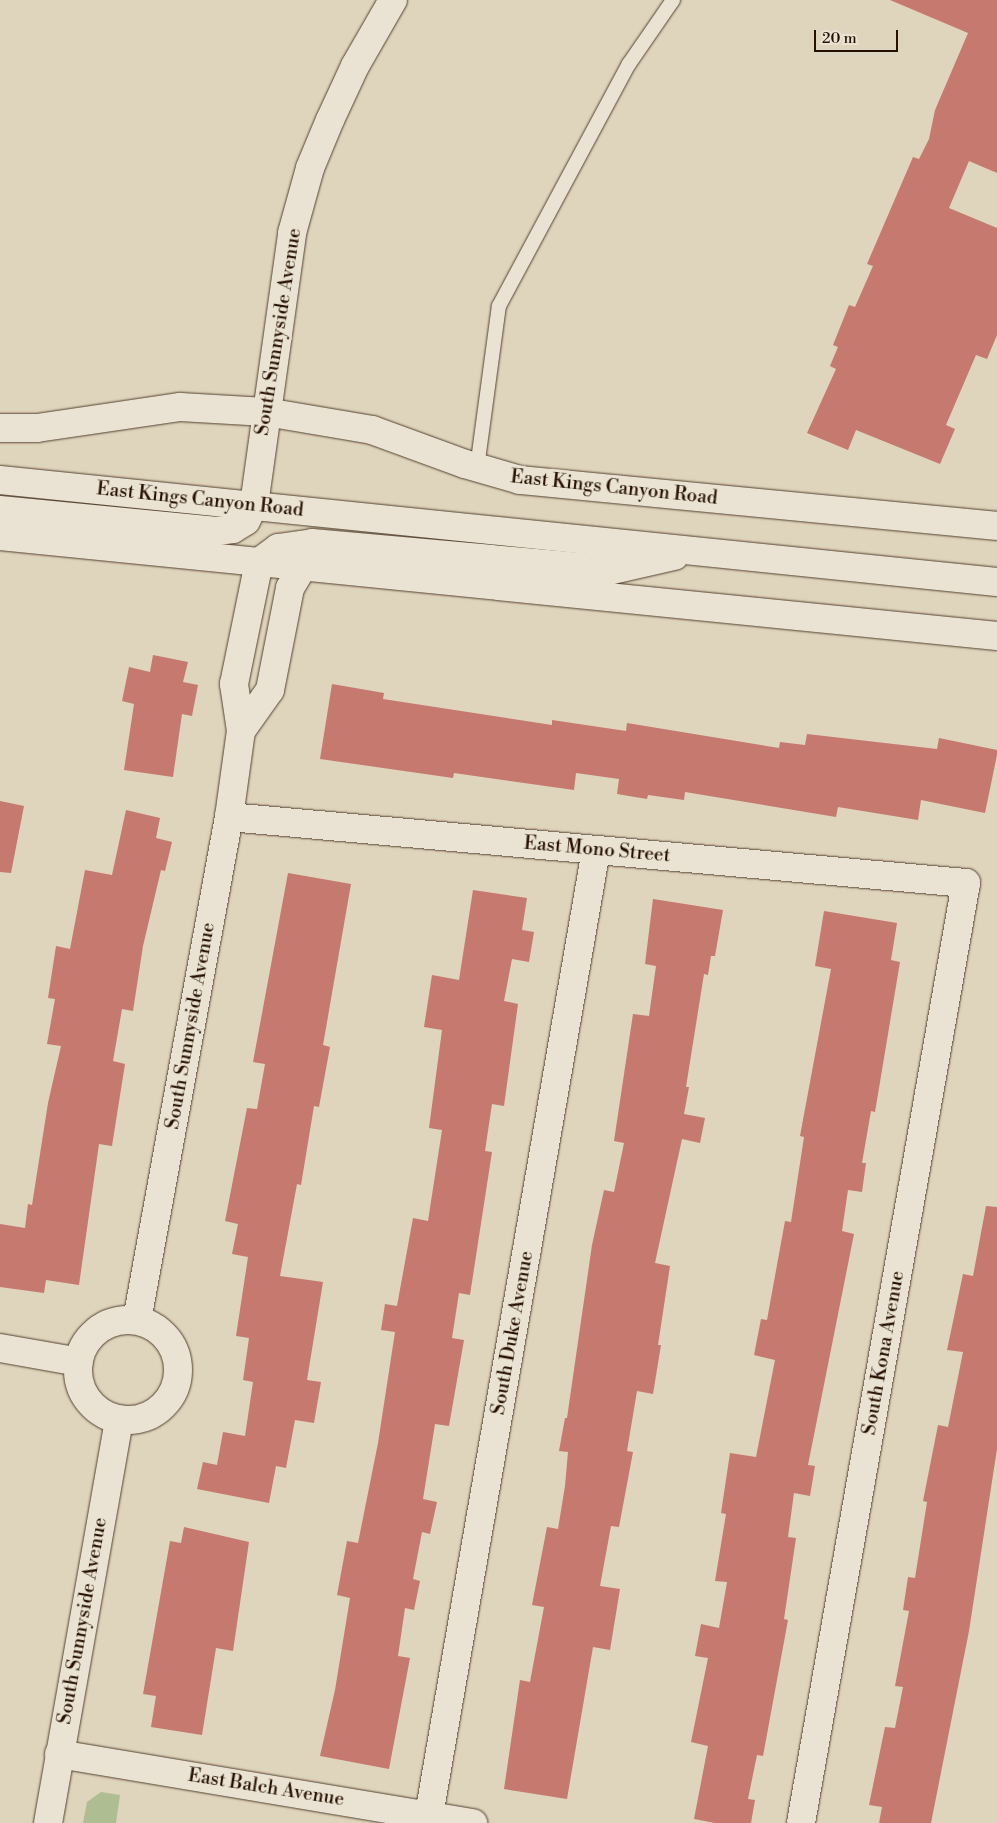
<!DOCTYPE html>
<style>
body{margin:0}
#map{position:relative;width:997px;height:1823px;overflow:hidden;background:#dfd4bc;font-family:"Libre Bodoni",serif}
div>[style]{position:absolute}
.green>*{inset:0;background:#afbd93}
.building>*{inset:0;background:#c5796f}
.roads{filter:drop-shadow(0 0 1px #54412f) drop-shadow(0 0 1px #54412f)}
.service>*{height:14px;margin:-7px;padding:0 7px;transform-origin:7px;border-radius:7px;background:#eae3d3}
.minor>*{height:28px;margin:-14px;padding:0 14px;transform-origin:14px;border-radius:14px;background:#eae3d3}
.minor>.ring{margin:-14px;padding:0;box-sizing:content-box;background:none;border:28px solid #eae3d3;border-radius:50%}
.secondary>*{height:28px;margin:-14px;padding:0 14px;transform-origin:14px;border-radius:14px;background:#eae3d3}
span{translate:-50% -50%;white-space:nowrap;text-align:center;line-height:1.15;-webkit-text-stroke:5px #eae3d3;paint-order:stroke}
.street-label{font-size:19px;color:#261000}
.scale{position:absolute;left:814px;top:30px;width:84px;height:22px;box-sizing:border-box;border:2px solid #261000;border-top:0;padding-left:6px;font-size:15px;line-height:18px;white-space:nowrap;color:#261000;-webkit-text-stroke:4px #eae3d3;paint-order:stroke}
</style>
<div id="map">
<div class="green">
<i style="clip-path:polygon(101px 1792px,120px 1795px,116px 1823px,83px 1823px,87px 1802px)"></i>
</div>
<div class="building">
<i style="clip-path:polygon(890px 0,997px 0,997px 173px,969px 161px,949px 208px,997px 228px,997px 335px,987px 359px,976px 355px,946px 425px,955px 429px,940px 464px,856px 430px,848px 450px,807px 433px,836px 369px,830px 366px,838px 347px,833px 345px,849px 305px,855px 307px,873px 266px,867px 264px,913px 157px,919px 159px,929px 139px,935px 110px,968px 33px)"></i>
<i style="clip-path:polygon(153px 655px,188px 662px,183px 682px,198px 685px,192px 716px,182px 714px,173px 777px,124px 770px,134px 704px,122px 701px,129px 667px,150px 672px)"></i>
<i style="clip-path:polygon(332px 684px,384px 693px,383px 699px,552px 725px,552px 720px,626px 731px,627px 723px,779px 748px,780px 742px,805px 745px,807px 734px,937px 749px,939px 738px,997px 750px,997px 755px,985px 813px,921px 800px,918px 820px,838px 807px,836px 817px,685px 792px,684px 800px,648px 795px,647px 799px,617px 794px,619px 779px,576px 773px,574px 790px,454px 773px,453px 778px,320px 759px)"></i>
<i style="clip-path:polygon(0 801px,24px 806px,11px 873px,0 872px)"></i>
<i style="clip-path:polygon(126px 810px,160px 818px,156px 838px,172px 842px,165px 871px,161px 870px,143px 946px,133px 1011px,122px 1009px,113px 1061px,125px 1064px,112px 1146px,99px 1144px,79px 1285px,46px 1280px,44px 1293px,0 1287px,0 1224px,25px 1228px,28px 1204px,32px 1205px,48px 1103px,61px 1046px,47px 1044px,55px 999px,48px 998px,56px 946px,70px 949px,85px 870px,112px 875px)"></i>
<i style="clip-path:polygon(288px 873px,351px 884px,323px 1045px,330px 1047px,319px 1107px,314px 1106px,301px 1185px,297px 1184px,280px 1276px,323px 1282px,307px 1380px,321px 1382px,314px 1423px,295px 1420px,286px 1468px,276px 1466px,269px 1503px,197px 1489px,203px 1462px,217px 1465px,223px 1432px,245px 1436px,253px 1382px,243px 1380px,249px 1338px,236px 1336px,248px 1257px,232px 1254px,238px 1224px,225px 1221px,247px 1108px,257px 1109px,265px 1064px,253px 1062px)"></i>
<i style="clip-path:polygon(473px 890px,527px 898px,522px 930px,534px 932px,529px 962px,512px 959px,504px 1001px,518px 1004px,504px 1106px,492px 1104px,485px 1151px,492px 1152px,470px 1295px,459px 1293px,452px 1338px,464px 1340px,449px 1426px,435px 1424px,423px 1499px,437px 1502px,430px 1534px,422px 1532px,413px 1579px,420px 1581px,414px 1610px,405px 1608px,398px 1656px,410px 1658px,389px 1769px,320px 1756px,335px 1690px,350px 1598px,337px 1595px,347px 1541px,358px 1543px,378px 1443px,395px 1332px,381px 1330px,385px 1304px,397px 1306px,413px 1218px,428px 1221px,442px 1130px,429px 1128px,442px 1030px,424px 1027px,432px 975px,459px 980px)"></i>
<i style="clip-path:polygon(653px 899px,723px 910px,715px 956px,711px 956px,708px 975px,704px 974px,686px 1087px,689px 1087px,684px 1114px,705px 1118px,700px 1143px,682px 1139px,655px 1263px,670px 1266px,658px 1345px,661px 1345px,653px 1394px,637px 1391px,627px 1451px,633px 1452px,619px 1527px,611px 1526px,600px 1586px,620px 1589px,610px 1650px,593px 1647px,567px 1799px,504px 1789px,520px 1680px,530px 1682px,544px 1607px,532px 1605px,547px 1527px,558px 1529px,565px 1486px,568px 1452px,559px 1451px,565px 1418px,567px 1418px,592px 1245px,604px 1190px,614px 1192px,624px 1143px,614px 1141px,633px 1014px,649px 1016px,656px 966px,645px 964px)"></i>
<i style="clip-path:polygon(824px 911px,897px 923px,891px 960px,900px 962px,875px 1112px,871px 1111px,862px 1163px,866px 1163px,862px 1192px,848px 1190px,842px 1231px,854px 1234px,808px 1465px,815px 1466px,810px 1496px,794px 1493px,788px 1537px,796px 1538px,784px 1619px,788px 1620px,763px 1756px,757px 1755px,748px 1799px,755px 1800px,751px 1823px,715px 1823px,694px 1819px,708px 1746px,691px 1742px,708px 1658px,695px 1656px,701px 1624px,719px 1628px,727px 1582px,715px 1581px,726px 1514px,721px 1513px,730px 1453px,756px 1457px,775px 1360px,754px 1355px,761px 1319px,767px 1320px,785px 1221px,791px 1222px,804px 1137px,800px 1136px,831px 969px,815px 966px)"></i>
<i style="clip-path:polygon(986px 1206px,997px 1207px,997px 1449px,969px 1631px,931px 1823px,879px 1823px,882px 1807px,869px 1805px,885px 1727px,895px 1728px,903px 1687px,895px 1686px,909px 1611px,903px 1610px,908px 1577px,915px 1578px,927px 1502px,923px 1501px,938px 1425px,948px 1427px,963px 1352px,947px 1350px,963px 1274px,973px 1276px)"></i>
<i style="clip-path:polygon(184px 1527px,249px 1542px,233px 1651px,216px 1648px,202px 1735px,151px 1727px,156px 1696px,143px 1694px,170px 1541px,181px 1543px)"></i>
</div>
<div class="roads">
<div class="service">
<i style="left:477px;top:468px;width:163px;rotate:-82.3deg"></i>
<i style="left:499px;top:306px;width:275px;rotate:-61.8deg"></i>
<i style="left:629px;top:64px;width:78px;rotate:-55.5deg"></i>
</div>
<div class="minor">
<i style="left:0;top:428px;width:37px"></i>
<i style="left:37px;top:428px;width:145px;rotate:-8.4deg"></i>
<i style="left:180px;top:407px;width:86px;rotate:3.3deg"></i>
<i style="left:266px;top:412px;width:108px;rotate:9.6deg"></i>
<i style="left:372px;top:430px;width:99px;rotate:20.1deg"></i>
<i style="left:465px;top:464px;width:57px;rotate:16.2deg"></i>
<i style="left:520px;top:480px;width:479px;rotate:5.5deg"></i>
<i style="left:254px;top:505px;width:275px;rotate:-82deg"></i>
<i style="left:292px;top:233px;width:67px;rotate:-74.5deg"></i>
<i style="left:310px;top:168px;width:52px;rotate:-67.4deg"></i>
<i style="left:330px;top:120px;width:60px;rotate:-65.2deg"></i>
<i style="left:355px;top:66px;width:76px;rotate:-60.1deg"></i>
<i style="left:241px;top:731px;width:50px;rotate:-54.7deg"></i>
<i style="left:270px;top:690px;width:104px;rotate:-78.9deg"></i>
<i style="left:290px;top:588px;width:23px;rotate:-59deg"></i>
<i style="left:229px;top:817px;width:740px;rotate:5.12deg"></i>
<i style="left:966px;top:883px;width:954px;rotate:99.96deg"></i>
<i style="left:137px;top:1320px;width:511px;rotate:-79.64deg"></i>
<i style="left:229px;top:817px;width:87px;rotate:-82.1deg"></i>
<i style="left:241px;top:731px;width:48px;rotate:-98.5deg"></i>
<i style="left:234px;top:684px;width:125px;rotate:-78.4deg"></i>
<i class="ring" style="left:78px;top:1320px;width:72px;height:72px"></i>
<i style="left:0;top:1348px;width:80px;rotate:10deg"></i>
<i style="left:59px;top:1754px;width:420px;rotate:9.5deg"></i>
<i style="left:429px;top:1815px;width:979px;rotate:-80.18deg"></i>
<i style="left:48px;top:1823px;width:410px;rotate:-80deg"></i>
</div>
<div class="secondary">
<i style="left:0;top:480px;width:1002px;rotate:5.84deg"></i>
<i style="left:0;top:510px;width:218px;rotate:5.5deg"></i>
<i style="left:217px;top:531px;width:16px;rotate:-7deg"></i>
<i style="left:233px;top:529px;width:15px;rotate:-32deg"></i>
<i style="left:246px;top:521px;width:18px;rotate:-63deg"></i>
<i style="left:0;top:536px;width:1002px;rotate:5.73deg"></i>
<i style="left:259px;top:562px;width:24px;rotate:-36deg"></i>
<i style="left:278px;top:548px;width:34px;rotate:-8deg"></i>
<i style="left:312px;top:543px;width:301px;rotate:5.1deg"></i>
<i style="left:612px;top:570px;width:64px;rotate:-12.7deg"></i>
</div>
</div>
<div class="street-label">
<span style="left:279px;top:332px;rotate:-81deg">South Sunnyside Avenue</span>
<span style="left:614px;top:488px;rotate:6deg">East Kings Canyon Road</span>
<span style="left:200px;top:500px;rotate:6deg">East Kings Canyon Road</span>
<span style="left:597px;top:850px;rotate:5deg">East Mono Street</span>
<span style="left:191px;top:1026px;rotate:-80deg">South Sunnyside Avenue</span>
<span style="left:513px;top:1333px;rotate:-80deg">South Duke Avenue</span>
<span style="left:884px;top:1353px;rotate:-80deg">South Kona Avenue</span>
<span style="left:83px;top:1621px;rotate:-80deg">South Sunnyside Avenue</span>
<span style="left:266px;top:1788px;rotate:9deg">East Balch Avenue</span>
</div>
<div class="scale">20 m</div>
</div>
